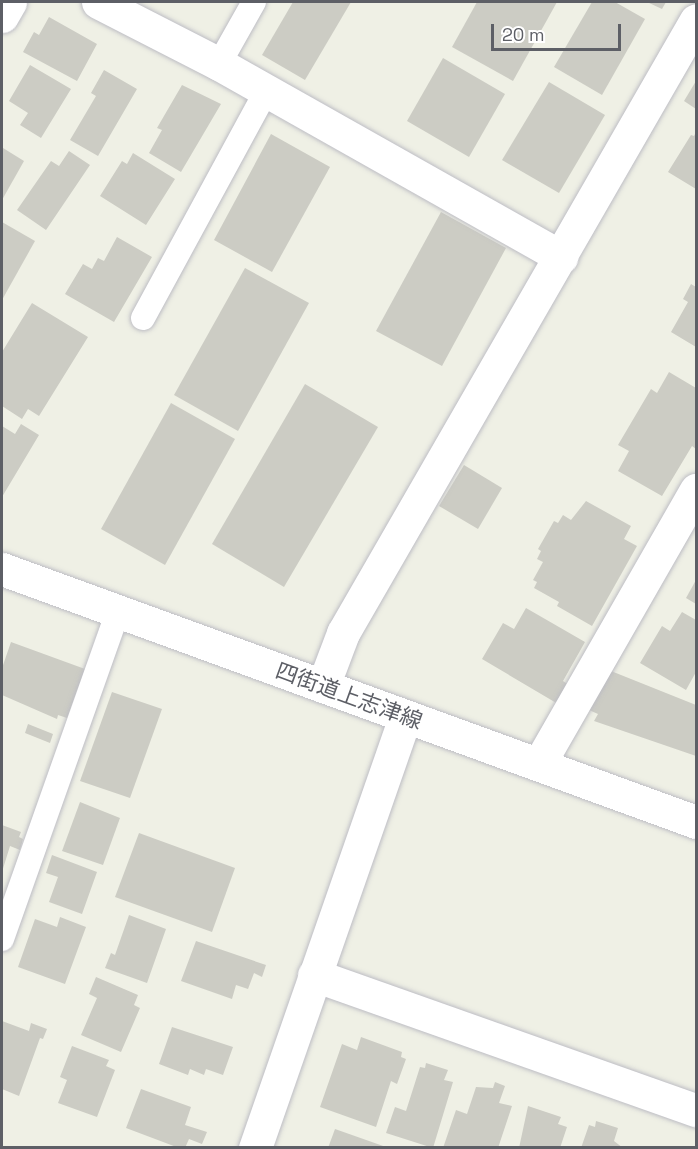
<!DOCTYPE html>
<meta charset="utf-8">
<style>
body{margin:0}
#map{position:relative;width:698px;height:1149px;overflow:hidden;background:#eff0e5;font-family:"Space Grotesk","Noto Sans JP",sans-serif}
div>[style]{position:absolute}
.building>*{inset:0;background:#ccccc4}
.roads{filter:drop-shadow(0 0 2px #bdbdc4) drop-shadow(0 0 2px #bdbdc4)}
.lane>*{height:24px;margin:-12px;padding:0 12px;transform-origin:12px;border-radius:12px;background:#fff}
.street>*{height:33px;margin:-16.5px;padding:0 16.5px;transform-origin:16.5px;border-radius:16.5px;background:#fff}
.secondary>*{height:33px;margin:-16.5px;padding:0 16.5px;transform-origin:16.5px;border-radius:16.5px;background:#fff}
span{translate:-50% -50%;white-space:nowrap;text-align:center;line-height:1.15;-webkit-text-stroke:5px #fff;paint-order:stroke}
.street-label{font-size:22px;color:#5d5f66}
.frame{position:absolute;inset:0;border:3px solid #5d5f66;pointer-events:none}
.scale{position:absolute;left:491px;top:24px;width:130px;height:27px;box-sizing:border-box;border:3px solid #5d5f66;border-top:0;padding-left:8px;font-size:18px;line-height:21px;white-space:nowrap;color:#5d5f66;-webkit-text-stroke:4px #fff;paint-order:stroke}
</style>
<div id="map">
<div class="building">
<i style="clip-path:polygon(293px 2px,351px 2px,305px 80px,262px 55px)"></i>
<i style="clip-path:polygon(477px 2px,557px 2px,513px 81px,452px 47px)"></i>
<i style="clip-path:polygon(592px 2px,615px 2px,645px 19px,602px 95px,554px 67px)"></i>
<i style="clip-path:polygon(647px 2px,666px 2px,662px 9px)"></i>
<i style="clip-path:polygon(49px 17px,97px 44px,77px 81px,23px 52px,34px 32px,39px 35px)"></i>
<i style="clip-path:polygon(443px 58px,505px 94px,469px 157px,407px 121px)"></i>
<i style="clip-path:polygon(30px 65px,71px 89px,41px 138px,20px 125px,28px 113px,9px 101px)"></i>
<i style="clip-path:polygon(104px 70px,137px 89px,98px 156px,70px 140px,96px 96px,91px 93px)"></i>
<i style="clip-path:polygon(696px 81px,696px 109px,684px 101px)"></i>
<i style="clip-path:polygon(549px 82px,605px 115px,559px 193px,502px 160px)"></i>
<i style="clip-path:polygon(182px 85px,221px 104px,181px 172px,149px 153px,162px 130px,157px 128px)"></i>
<i style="clip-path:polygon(696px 132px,696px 189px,668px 172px,691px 135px,694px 136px)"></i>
<i style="clip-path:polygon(271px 134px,330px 167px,272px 272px,214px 240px)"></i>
<i style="clip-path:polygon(3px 148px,24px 161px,2px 200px,2px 151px)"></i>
<i style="clip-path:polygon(69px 151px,90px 165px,46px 230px,17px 210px,51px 161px,59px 166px)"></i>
<i style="clip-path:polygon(133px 153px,175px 179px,146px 225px,100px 196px,122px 161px,127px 164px)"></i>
<i style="clip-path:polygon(441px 212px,506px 248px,442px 366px,376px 331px)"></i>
<i style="clip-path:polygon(2px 222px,35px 241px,2px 300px)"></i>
<i style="clip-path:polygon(117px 237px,152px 257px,114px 322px,65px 294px,83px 264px,92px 269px,98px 258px,104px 261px)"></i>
<i style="clip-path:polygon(245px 268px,309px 303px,238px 431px,174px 395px)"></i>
<i style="clip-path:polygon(691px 284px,696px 287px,696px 347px,671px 332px,688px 302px,683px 299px)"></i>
<i style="clip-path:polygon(32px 303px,88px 337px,39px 416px,28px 409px,22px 419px,2px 406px,2px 352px)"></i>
<i style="clip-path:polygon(669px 372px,696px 388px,696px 449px,692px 446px,662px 496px,618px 471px,629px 451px,618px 445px,651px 389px,657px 393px)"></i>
<i style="clip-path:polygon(305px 384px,378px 427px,284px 587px,212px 544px)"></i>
<i style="clip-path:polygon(171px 403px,235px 439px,165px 565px,101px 529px)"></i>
<i style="clip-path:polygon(21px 424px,39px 435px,2px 497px,2px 426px,15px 434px)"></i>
<i style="clip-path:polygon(464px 465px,502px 488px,478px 529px,439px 506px)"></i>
<i style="clip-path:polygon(586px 501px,631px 526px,624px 539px,637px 546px,592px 626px,557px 606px,559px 602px,534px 588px,537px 582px,533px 580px,543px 562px,537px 559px,541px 551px,538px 549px,554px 521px,558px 523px,563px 515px,571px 520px)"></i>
<i style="clip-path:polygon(696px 580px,696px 604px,686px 598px)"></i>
<i style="clip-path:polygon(526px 608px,585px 642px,563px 681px,569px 685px,558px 704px,482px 659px,503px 623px,514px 629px)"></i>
<i style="clip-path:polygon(682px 612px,696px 620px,696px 672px,686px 690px,640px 663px,662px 626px,670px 631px)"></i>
<i style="clip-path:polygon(11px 642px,85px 669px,67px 718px,58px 715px,57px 719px,2px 695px,2px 668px)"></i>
<i style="clip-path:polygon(611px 671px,696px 705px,696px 756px,594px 721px,598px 714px,589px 710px)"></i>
<i style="clip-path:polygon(112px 692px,162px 709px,130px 798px,80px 781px)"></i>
<i style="clip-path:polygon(28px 724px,53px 734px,50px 743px,25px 733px)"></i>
<i style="clip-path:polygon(80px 802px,120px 818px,103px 865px,62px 851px)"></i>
<i style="clip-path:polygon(2px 825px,21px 832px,19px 837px,23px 839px,20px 850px,10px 846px,2px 872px)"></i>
<i style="clip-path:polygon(139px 833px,235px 868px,212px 932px,115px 897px)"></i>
<i style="clip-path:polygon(52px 855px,97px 872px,82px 914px,49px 902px,58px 877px,46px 873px)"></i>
<i style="clip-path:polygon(129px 915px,166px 929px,147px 983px,105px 968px,111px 953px,115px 955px)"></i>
<i style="clip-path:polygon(60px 917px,86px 927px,65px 984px,18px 967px,35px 919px,57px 927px)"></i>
<i style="clip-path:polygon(196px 941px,266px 965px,262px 977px,254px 973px,248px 989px,236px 985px,232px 999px,181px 981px)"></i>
<i style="clip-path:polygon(96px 977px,138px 995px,134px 1005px,140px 1008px,121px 1052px,81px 1035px,97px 998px,89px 994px)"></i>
<i style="clip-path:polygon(2px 1021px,29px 1031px,31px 1023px,47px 1029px,43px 1039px,40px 1038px,19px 1096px,2px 1089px)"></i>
<i style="clip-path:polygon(172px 1027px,233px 1047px,223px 1075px,206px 1069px,204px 1075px,190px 1069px,188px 1075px,159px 1064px)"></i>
<i style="clip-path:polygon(361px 1037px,402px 1052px,401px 1057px,406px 1059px,397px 1084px,391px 1081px,376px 1127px,320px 1107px,342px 1044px,357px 1050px)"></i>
<i style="clip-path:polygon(72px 1046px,109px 1060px,106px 1066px,115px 1070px,97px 1117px,58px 1103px,67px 1080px,60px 1077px)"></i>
<i style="clip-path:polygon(426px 1063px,448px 1070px,444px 1080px,453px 1082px,433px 1148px,386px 1133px,395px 1107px,406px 1111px,420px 1067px,425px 1068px)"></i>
<i style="clip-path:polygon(495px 1082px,505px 1086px,499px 1103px,512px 1106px,498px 1148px,443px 1148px,456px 1110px,467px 1114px,476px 1087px,493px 1088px)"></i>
<i style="clip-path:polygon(141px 1089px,191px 1107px,185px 1125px,207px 1132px,202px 1144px,189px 1139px,185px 1148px,179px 1148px,126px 1128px)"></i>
<i style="clip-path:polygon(528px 1106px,561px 1117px,558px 1124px,567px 1127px,560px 1148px,519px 1148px)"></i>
<i style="clip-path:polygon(596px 1121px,618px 1128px,614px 1141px,623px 1148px,581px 1148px,589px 1125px,595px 1127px)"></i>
<i style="clip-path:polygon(335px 1129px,386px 1147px,386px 1148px,328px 1148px)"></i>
</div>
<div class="roads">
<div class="lane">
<i style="left:219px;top:64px;width:71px;rotate:-60.6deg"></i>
<i style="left:143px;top:318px;width:258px;rotate:-61.5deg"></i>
<i style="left:2px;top:939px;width:347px;rotate:-70.5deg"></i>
</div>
<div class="street">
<i style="left:98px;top:2px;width:136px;rotate:27.1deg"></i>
<i style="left:219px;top:64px;width:393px;rotate:29.4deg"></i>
<i style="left:2px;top:16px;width:16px;rotate:-60deg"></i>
<i style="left:323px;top:686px;width:57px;rotate:-69.3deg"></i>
<i style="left:343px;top:633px;width:707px;rotate:-60.06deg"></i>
<i style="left:539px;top:764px;width:316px;rotate:-60.2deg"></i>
<i style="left:314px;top:975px;width:405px;rotate:19.5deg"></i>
<i style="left:255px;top:1148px;width:456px;rotate:-70.8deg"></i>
</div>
<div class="secondary">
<i style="left:2px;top:569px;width:739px;rotate:20.03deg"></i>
</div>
</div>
<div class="street-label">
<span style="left:349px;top:696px;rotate:20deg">四街道上志津線</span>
</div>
<div class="frame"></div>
<div class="scale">20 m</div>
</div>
